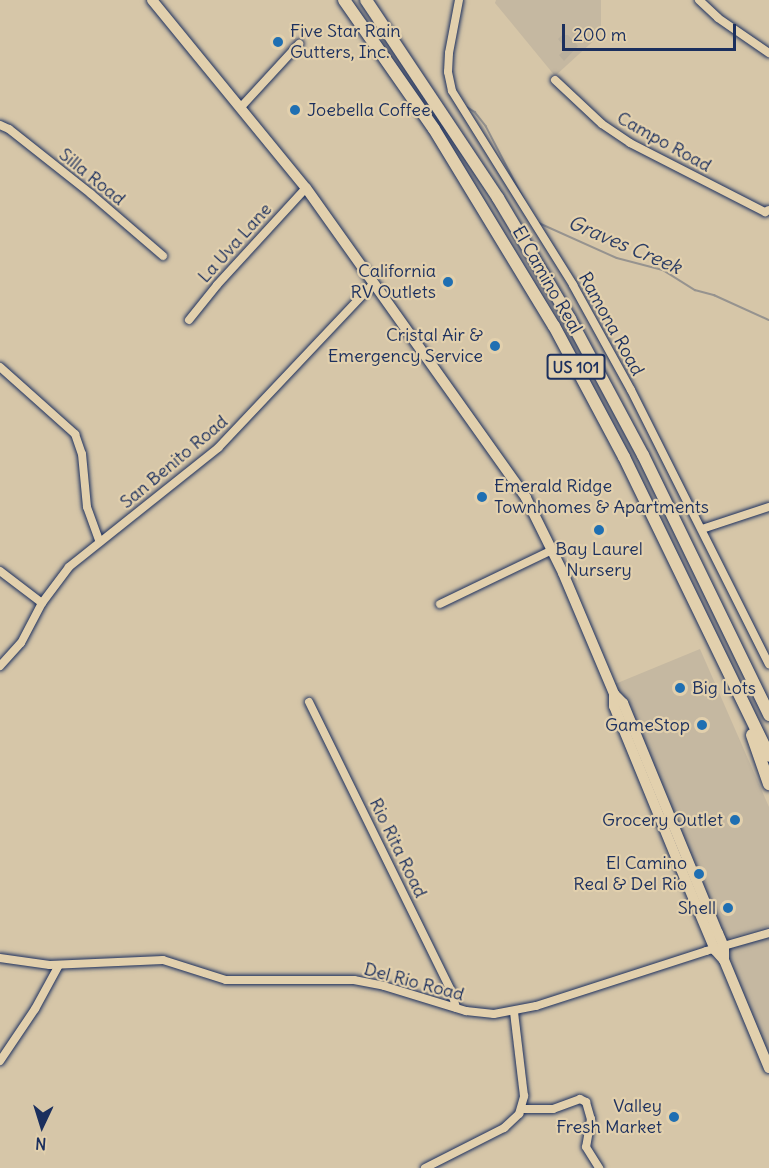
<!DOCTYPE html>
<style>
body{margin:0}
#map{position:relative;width:769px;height:1168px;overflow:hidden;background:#d6c6a8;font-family:Delius,sans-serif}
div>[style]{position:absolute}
.built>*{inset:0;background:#c5b8a1}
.green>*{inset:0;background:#bab09d}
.stream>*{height:1.5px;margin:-0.75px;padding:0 0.75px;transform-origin:0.75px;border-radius:0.75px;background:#96938f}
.roads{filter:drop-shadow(0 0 2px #1b2f5e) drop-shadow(0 0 2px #1b2f5e)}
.minor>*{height:8px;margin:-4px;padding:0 4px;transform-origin:4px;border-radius:4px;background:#e2d0ad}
.major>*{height:10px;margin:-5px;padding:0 5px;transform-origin:5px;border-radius:5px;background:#e2d0ad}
.highway>*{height:12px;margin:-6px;padding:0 6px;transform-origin:6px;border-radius:6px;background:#e2d0ad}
.dots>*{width:16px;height:16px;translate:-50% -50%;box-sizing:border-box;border:3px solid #e2d0ad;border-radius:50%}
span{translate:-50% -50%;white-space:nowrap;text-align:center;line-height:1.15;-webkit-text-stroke:4.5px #e2d0ad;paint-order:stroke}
.shield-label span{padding:2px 4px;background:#e2d0ad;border:2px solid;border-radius:4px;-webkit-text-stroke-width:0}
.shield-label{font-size:16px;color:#1b2f5e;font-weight:700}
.poi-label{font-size:18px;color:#1b2f5e}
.left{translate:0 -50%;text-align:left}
.right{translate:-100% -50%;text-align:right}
.street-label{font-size:18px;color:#1b2f5e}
.water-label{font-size:20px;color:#2d3e65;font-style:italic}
.north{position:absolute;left:12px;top:1096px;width:60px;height:60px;-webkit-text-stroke:4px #e2d0ad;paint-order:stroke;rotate:184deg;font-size:16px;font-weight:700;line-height:24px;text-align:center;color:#1b2f5e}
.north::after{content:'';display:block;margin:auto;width:21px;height:27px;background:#1b2f5e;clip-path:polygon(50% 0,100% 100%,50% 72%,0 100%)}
.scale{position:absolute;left:562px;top:24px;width:174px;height:27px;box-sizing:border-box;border:3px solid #1b2f5e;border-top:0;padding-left:8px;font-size:18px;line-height:21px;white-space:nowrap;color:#1b2f5e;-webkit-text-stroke:4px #e2d0ad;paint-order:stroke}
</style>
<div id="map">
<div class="built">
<i style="clip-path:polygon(496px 0,601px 0,601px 34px,555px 76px,495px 3px)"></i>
<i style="clip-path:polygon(700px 649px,769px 807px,769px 926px,722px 940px,615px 684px)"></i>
<i style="clip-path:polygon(769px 936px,769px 1063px,726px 950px)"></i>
</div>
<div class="green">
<i style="clip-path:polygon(562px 35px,568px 35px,578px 46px,564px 61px,559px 55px,566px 49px,558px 39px)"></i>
</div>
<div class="stream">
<i style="left:465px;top:106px;width:12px;rotate:31deg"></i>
<i style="left:475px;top:112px;width:18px;rotate:52deg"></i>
<i style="left:486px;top:126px;width:82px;rotate:62.5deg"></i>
<i style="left:539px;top:223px;width:85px;rotate:24.2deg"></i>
<i style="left:617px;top:258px;width:48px;rotate:14.6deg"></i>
<i style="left:663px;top:270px;width:38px;rotate:32deg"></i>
<i style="left:695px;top:290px;width:20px;rotate:15deg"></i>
<i style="left:714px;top:295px;width:60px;rotate:24.4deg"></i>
</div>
<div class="roads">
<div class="minor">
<i style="left:459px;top:0;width:54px;rotate:100.7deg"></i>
<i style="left:449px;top:53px;width:19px;rotate:93deg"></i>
<i style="left:448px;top:72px;width:19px;rotate:78deg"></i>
<i style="left:452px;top:91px;width:229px;rotate:58deg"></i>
<i style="left:573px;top:285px;width:120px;rotate:61.1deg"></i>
<i style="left:631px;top:390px;width:307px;rotate:63.3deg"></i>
<i style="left:699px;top:0;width:26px;rotate:43deg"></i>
<i style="left:718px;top:18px;width:62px;rotate:34.5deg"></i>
<i style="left:555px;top:80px;width:64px;rotate:43.1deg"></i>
<i style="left:602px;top:124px;width:34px;rotate:34deg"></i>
<i style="left:630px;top:143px;width:152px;rotate:27.1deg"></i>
<i style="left:765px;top:212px;width:4px;rotate:-27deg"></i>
<i style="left:241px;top:107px;width:86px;rotate:-47.4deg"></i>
<i style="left:0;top:125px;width:10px;rotate:24deg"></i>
<i style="left:9px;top:129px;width:105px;rotate:38.4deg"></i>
<i style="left:91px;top:194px;width:95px;rotate:40.7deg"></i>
<i style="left:189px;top:320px;width:45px;rotate:-51.3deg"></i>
<i style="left:217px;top:285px;width:132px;rotate:-47.5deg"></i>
<i style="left:0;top:367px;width:101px;rotate:41.8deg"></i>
<i style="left:75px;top:434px;width:21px;rotate:71deg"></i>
<i style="left:82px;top:454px;width:53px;rotate:84.6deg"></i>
<i style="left:87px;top:507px;width:37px;rotate:70deg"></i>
<i style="left:702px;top:529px;width:71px;rotate:-18.2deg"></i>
<i style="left:0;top:571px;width:53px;rotate:37.3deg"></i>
<i style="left:440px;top:604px;width:124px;rotate:-25.7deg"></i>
<i style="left:0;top:666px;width:31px;rotate:-48deg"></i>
<i style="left:21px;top:643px;width:45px;rotate:-62.3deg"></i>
<i style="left:42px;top:603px;width:45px;rotate:-53.1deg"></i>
<i style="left:69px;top:567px;width:191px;rotate:-38.6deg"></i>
<i style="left:218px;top:448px;width:227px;rotate:-46.6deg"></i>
<i style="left:309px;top:702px;width:323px;rotate:63.8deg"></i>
<i style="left:452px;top:992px;width:16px;rotate:76deg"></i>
<i style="left:0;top:958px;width:50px;rotate:8deg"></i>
<i style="left:50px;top:965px;width:113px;rotate:-2.5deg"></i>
<i style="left:163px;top:960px;width:66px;rotate:17.6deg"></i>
<i style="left:226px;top:980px;width:128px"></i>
<i style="left:354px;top:980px;width:31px;rotate:11deg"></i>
<i style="left:384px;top:986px;width:86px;rotate:17deg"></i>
<i style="left:466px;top:1011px;width:28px;rotate:6deg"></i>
<i style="left:494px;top:1014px;width:43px;rotate:-10.8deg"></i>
<i style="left:536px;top:1006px;width:179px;rotate:-17.9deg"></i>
<i style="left:706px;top:951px;width:66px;rotate:-15.9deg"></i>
<i style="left:0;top:1061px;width:63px;rotate:-56.1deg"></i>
<i style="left:35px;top:1009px;width:50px;rotate:-61.4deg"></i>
<i style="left:522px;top:1109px;width:31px"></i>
<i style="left:553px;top:1109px;width:29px;rotate:-20deg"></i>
<i style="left:580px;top:1099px;width:7px;rotate:27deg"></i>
<i style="left:586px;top:1102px;width:18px;rotate:74deg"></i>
<i style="left:591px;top:1119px;width:28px;rotate:100deg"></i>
<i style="left:586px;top:1147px;width:25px;rotate:58deg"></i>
<i style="left:425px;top:1168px;width:89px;rotate:-26.9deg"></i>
<i style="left:504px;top:1128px;width:21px;rotate:-43deg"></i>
<i style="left:519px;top:1114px;width:19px;rotate:-74deg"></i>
<i style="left:524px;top:1096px;width:85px;rotate:-96.8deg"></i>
</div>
<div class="major">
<i style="left:152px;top:0;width:243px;rotate:50.7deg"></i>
<i style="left:306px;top:188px;width:380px;rotate:54.6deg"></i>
<i style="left:526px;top:498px;width:84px;rotate:63.7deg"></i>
<i style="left:563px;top:573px;width:131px;rotate:67.1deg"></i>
<i style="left:614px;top:694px;width:12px;rotate:90deg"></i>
<i style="left:614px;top:706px;width:176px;rotate:67.7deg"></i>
<i style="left:681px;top:869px;width:88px;rotate:67.2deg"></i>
<i style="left:715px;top:950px;width:13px;rotate:48deg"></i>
<i style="left:724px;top:960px;width:117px;rotate:67.4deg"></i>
<i style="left:614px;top:694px;width:13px;rotate:45deg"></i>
<i style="left:623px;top:703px;width:249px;rotate:67.6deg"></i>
<i style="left:718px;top:933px;width:15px;rotate:67deg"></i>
<i style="left:724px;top:947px;width:13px;rotate:90deg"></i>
</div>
<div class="highway">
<i style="left:344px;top:0;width:157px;rotate:55.1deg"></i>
<i style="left:434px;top:129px;width:231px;rotate:58.7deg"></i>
<i style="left:554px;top:326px;width:149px;rotate:61.9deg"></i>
<i style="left:624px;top:457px;width:332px;rotate:64.1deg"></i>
<i style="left:366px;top:0;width:238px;rotate:56.3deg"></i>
<i style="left:498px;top:198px;width:141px;rotate:59.2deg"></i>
<i style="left:570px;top:319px;width:154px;rotate:61.8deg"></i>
<i style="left:643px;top:455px;width:289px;rotate:64.1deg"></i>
<i style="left:752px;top:735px;width:52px;rotate:70.9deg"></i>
</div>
</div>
<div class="dots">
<i style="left:278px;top:42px;background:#1f6fb2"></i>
<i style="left:295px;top:110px;background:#1f6fb2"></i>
<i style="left:448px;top:282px;background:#1f6fb2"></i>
<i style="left:495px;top:346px;background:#1f6fb2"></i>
<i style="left:482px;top:497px;background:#1f6fb2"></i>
<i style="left:599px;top:530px;background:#1f6fb2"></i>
<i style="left:680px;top:688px;background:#1f6fb2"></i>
<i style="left:702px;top:725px;background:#1f6fb2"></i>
<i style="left:735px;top:820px;background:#1f6fb2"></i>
<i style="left:699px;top:874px;background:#1f6fb2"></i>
<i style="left:728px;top:908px;background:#1f6fb2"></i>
<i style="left:674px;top:1117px;background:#1f6fb2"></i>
</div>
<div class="shield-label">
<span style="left:576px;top:367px">US 101</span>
</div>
<div class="poi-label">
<span class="left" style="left:290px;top:42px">Five Star Rain<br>Gutters, Inc.</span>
<span class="left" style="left:307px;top:110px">Joebella Coffee</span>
<span class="right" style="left:436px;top:282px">California<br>RV Outlets</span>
<span class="right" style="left:483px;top:346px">Cristal Air &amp;<br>Emergency Service</span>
<span class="left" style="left:494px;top:497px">Emerald Ridge<br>Townhomes &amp; Apartments</span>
<span style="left:599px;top:560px">Bay Laurel<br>Nursery</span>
<span class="left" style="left:692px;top:688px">Big Lots</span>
<span class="right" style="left:690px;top:725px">GameStop</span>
<span class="right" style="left:723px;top:820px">Grocery Outlet</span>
<span class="right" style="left:687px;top:874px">El Camino<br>Real &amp; Del Rio</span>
<span class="right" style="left:716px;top:908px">Shell</span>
<span class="right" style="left:662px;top:1117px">Valley<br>Fresh Market</span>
</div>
<div class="street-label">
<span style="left:664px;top:142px;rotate:29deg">Campo Road</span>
<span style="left:92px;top:177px;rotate:39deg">Silla Road</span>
<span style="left:235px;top:243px;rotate:-48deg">La Uva Lane</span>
<span style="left:547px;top:280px;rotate:60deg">El Camino Real</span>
<span style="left:611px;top:324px;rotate:61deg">Ramona Road</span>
<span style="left:174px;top:462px;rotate:-40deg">San Benito Road</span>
<span style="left:398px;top:848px;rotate:64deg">Rio Rita Road</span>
<span style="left:414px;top:982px;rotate:15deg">Del Rio Road</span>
</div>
<div class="water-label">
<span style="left:625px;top:244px;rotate:23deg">Graves Creek</span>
</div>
<div class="north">N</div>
<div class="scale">200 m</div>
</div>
